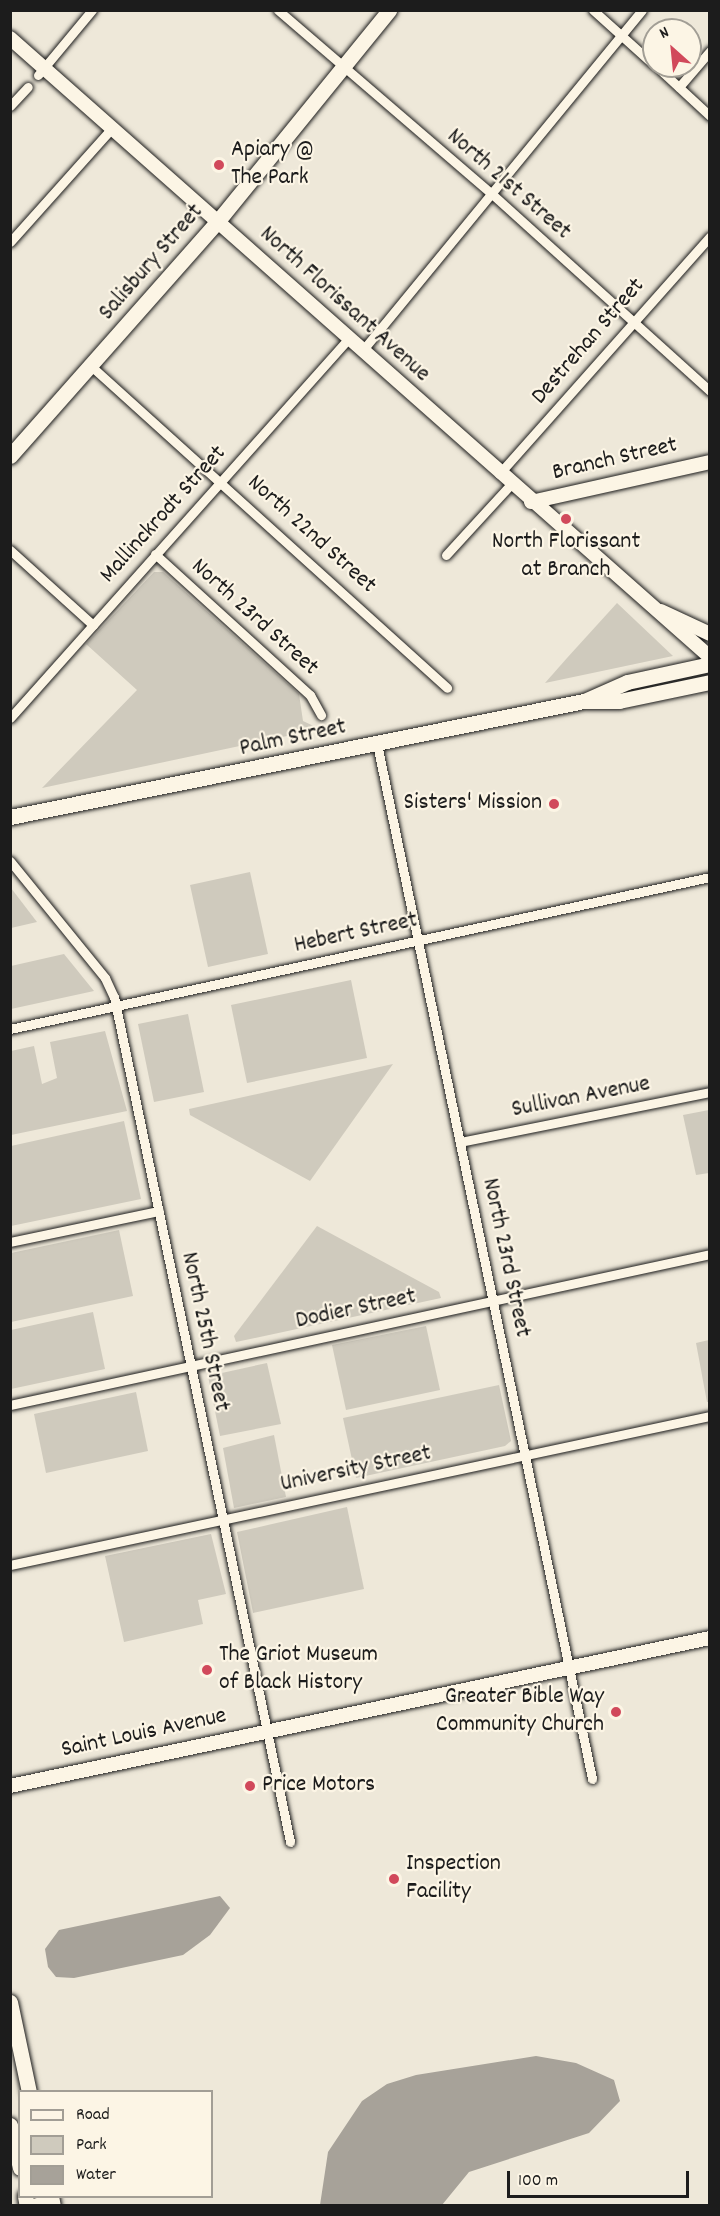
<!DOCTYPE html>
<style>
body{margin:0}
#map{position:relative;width:720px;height:2216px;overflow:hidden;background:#eee8d9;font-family:Dekko,sans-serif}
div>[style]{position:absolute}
.green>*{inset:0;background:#cfcabd}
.water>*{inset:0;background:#a7a299}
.roads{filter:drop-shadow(0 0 2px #1c1c1c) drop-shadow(0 0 2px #1c1c1c)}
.street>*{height:9px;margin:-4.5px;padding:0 4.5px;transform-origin:4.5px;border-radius:4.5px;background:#fcf5e5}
.secondary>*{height:14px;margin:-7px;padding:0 7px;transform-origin:7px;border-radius:7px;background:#fcf5e5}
.primary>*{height:15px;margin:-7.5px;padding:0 7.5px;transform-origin:7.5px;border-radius:7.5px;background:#fcf5e5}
.dots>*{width:16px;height:16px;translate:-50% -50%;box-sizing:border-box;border:3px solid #fcf5e5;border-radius:50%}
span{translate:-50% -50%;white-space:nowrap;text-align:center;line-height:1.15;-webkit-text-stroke:4.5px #fcf5e5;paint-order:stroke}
.poi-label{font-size:24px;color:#1c1c1c}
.left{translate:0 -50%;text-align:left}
.right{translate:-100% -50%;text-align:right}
.street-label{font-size:24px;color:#1c1c1c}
.frame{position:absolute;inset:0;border:12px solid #1c1c1c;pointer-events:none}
.legend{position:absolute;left:18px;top:2090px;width:195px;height:108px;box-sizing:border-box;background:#fcf5e5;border:2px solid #a29e95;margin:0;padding:8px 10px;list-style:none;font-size:18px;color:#1c1c1c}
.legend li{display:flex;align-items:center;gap:12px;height:30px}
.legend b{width:30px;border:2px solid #a29e95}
.north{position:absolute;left:642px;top:18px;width:60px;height:60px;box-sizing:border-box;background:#fcf5e5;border:2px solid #a29e95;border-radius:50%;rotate:333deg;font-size:16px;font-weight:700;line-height:24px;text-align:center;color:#1c1c1c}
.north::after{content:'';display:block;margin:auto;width:21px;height:27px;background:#d1495b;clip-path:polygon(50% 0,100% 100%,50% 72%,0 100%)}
.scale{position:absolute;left:507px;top:2171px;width:182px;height:27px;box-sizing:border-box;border:3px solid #1c1c1c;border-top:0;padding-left:8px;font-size:18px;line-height:21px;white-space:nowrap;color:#1c1c1c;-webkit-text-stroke:4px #fcf5e5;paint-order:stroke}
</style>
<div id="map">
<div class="green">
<i style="clip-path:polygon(154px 572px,163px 572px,299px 694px,303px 721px,320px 729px,42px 788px,137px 690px,86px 644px)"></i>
<i style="clip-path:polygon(617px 603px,673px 656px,545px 683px,567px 658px)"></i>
<i style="clip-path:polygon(250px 872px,268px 954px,208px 967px,190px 885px)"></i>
<i style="clip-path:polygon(11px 888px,37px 922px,11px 928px)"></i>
<i style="clip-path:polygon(64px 954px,94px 991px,11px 1009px,11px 966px)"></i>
<i style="clip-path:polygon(351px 980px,367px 1058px,247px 1083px,231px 1005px)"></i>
<i style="clip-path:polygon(188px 1014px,204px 1092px,154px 1102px,138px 1024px)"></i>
<i style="clip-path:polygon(105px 1031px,127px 1111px,11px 1135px,11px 1051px,34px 1046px,42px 1084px,57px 1078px,50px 1042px)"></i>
<i style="clip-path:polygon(393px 1064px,310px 1181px,190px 1115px,189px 1109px)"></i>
<i style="clip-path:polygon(709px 1110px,709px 1173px,696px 1175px,683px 1115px)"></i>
<i style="clip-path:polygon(124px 1121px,141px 1199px,11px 1226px,11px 1146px)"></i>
<i style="clip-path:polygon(317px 1226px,439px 1292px,441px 1298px,236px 1342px,234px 1336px)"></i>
<i style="clip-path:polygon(119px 1230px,133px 1296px,11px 1322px,11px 1253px)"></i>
<i style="clip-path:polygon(93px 1312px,105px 1369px,11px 1389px,11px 1330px)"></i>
<i style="clip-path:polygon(426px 1326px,440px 1390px,346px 1410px,332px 1345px)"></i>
<i style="clip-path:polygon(709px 1340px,710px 1402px,707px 1402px,696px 1343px)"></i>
<i style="clip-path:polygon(267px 1363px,281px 1424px,220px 1436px,208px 1376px)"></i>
<i style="clip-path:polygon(499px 1385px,511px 1441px,505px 1446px,356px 1478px,343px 1418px)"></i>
<i style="clip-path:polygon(136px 1392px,148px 1451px,46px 1473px,34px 1414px)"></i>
<i style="clip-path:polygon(274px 1435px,286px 1497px,234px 1508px,223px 1448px)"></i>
<i style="clip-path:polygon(347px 1507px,364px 1589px,253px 1613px,237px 1532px)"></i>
<i style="clip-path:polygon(211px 1534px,226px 1594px,198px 1600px,203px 1624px,124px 1642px,105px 1556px)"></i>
</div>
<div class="water">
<i style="clip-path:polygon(220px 1896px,230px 1908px,210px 1935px,183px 1955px,74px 1978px,56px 1977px,48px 1967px,45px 1949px,59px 1930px)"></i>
<i style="clip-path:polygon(536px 2056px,576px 2063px,614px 2080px,620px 2101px,589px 2133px,469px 2172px,442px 2205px,320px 2205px,328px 2152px,362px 2101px,387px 2084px,416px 2075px)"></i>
</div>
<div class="roads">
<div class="street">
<i style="left:278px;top:10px;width:282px;rotate:40.7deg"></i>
<i style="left:492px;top:194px;width:294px;rotate:42.1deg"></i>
<i style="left:593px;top:10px;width:82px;rotate:42deg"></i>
<i style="left:656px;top:66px;width:74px;rotate:42.8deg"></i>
<i style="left:38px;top:75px;width:85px;rotate:-50.3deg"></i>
<i style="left:679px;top:87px;width:48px;rotate:-49.3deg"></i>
<i style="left:10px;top:106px;width:26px;rotate:-47deg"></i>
<i style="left:10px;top:242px;width:152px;rotate:-48.2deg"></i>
<i style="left:362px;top:351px;width:441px;rotate:-50.6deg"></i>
<i style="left:91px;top:366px;width:480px;rotate:42.1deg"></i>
<i style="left:499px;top:474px;width:318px;rotate:-48.4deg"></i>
<i style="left:10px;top:550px;width:112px;rotate:42.1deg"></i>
<i style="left:155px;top:554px;width:210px;rotate:42.3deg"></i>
<i style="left:310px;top:695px;width:23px;rotate:61deg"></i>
<i style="left:446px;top:555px;width:96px;rotate:-47.5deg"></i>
<i style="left:10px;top:718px;width:508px;rotate:-48.27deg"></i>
<i style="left:377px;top:744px;width:1057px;rotate:78.26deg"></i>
<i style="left:10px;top:861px;width:151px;rotate:50.9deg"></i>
<i style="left:105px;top:978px;width:21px;rotate:65deg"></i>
<i style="left:114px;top:997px;width:863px;rotate:78.23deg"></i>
<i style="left:10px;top:1029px;width:716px;rotate:-12.25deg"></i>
<i style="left:460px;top:1142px;width:255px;rotate:-11.3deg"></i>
<i style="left:10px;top:1242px;width:152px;rotate:-11.8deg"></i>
<i style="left:10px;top:1405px;width:716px;rotate:-12.17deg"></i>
<i style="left:10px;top:1565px;width:716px;rotate:-12.02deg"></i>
<i style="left:23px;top:2205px;width:29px;rotate:-12deg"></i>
</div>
<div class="secondary">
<i style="left:10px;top:38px;width:934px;rotate:41.49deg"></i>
<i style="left:531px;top:502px;width:183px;rotate:-12.6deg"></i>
<i style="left:661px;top:611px;width:54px;rotate:25.1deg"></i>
<i style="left:10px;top:1786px;width:715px;rotate:-11.94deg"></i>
</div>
<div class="primary">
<i style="left:10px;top:456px;width:312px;rotate:-48.5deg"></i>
<i style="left:217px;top:222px;width:273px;rotate:-50.9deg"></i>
<i style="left:584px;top:701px;width:35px"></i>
<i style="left:619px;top:701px;width:93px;rotate:-11.8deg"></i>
<i style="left:10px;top:817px;width:586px;rotate:-11.43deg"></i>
<i style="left:584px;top:701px;width:47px;rotate:-23.8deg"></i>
<i style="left:627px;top:682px;width:85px;rotate:-12.2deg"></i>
<i style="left:10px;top:2002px;width:92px;rotate:78.1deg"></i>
<i style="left:10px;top:2125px;width:44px;rotate:76.9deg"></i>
<i style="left:25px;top:2196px;width:10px;rotate:79deg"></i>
<i style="left:51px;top:2196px;width:10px;rotate:79deg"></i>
</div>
</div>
<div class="dots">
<i style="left:219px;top:165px;background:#d1495b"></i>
<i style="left:566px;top:519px;background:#d1495b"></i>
<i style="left:554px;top:804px;background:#d1495b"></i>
<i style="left:207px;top:1670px;background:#d1495b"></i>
<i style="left:616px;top:1712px;background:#d1495b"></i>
<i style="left:250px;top:1786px;background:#d1495b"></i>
<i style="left:394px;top:1879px;background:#d1495b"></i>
</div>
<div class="poi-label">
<span class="left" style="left:231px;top:165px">Apiary @<br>The Park</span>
<span style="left:566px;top:557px">North Florissant<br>at Branch</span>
<span class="right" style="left:542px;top:804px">Sisters' Mission</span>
<span class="left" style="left:219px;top:1670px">The Griot Museum<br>of Black History</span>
<span class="right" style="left:604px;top:1712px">Greater Bible Way<br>Community Church</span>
<span class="left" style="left:262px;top:1786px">Price Motors</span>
<span class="left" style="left:406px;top:1879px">Inspection<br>Facility</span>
</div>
<div class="street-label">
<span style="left:508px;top:185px;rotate:41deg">North 21st Street</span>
<span style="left:152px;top:263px;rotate:-49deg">Salisbury Street</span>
<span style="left:344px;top:305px;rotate:42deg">North Florissant Avenue</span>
<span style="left:589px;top:342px;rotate:-49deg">Destrehan Street</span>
<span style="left:615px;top:460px;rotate:-13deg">Branch Street</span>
<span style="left:164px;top:515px;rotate:-48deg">Mallinckrodt Street</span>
<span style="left:311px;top:535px;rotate:42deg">North 22nd Street</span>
<span style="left:254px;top:618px;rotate:42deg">North 23rd Street</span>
<span style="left:293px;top:739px;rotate:-12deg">Palm Street</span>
<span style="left:356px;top:934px;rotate:-12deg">Hebert Street</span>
<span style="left:581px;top:1098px;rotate:-11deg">Sullivan Avenue</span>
<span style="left:505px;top:1258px;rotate:78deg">North 23rd Street</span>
<span style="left:356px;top:1310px;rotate:-12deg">Dodier Street</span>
<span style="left:204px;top:1332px;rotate:78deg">North 25th Street</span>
<span style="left:356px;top:1470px;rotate:-12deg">University Street</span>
<span style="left:144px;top:1734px;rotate:-12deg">Saint Louis Avenue</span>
</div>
<div class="frame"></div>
<ul class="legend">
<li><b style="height:8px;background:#fcf5e5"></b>Road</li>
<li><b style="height:16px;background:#cfcabd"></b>Park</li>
<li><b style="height:16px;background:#a7a299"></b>Water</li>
</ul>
<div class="north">N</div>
<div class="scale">100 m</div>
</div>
